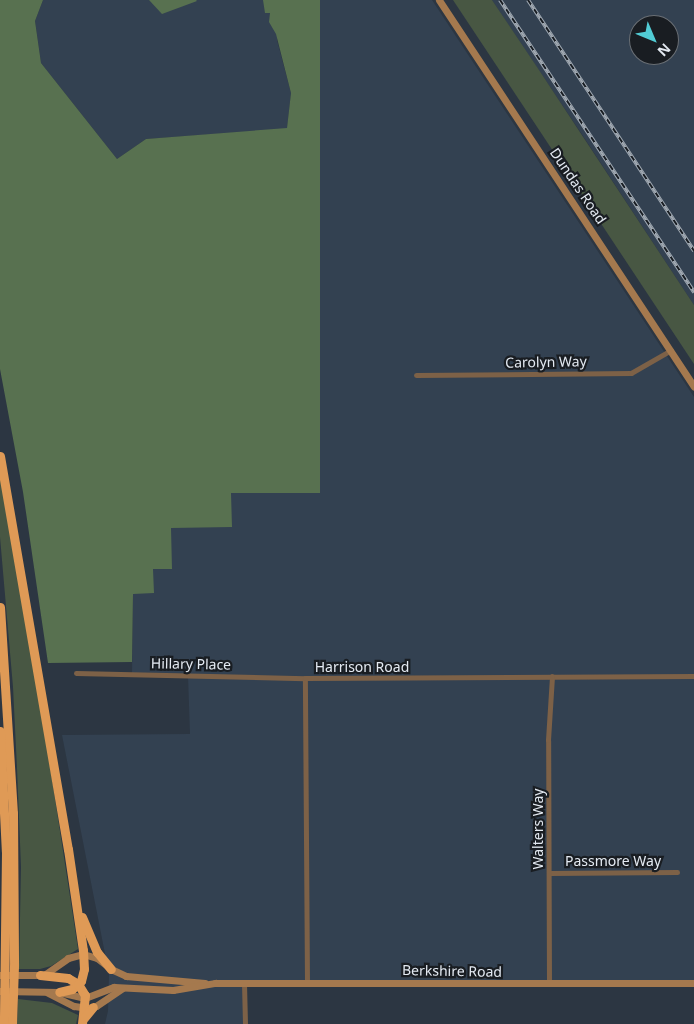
<!DOCTYPE html>
<style>
body{margin:0}
#map{position:relative;width:694px;height:1024px;overflow:hidden;background:#2c3642;font-family:"Noto Sans",sans-serif}
div>[style]{position:absolute}
.built>*{inset:0;background:#334151}
.green>*{inset:0;background:#485743}
.forest>*{inset:0;background:#587150}
.minor>*{height:5px;margin:-2.5px;padding:0 2.5px;transform-origin:2.5px;border-radius:2.5px;background:#7d6147}
.secondary>*{height:7px;margin:-3.5px;padding:0 3.5px;transform-origin:3.5px;border-radius:3.5px;background:#a5794e}
.motorway>*{height:9px;margin:-4.5px;padding:0 4.5px;transform-origin:4.5px;border-radius:4.5px;background:#df9a56}
.rail>*{height:4px;margin-top:-2px;transform-origin:0;background:repeating-linear-gradient(90deg,#191d22 0 5.5px,#a1a9b2 0 11px);box-sizing:border-box;border-block:1px solid #a1a9b2}
span{translate:-50% -50%;white-space:nowrap;text-align:center;line-height:1.15;-webkit-text-stroke:4.5px #191d22;paint-order:stroke}
.street-label{font-size:14px;color:#e4eaf2}
.north{position:absolute;left:629px;top:15px;width:50px;height:50px;box-sizing:border-box;background:#191d22;border:1px solid #6a6f75;border-radius:50%;rotate:135deg;font-size:14px;font-weight:700;line-height:20px;text-align:center;color:#e4eaf2}
.north::after{content:'';display:block;margin:auto;width:18px;height:22px;background:#51ccd5;clip-path:polygon(50% 0,100% 100%,50% 72%,0 100%)}
</style>
<div id="map">
<div class="built">
<i style="clip-path:polygon(43px 0,283px 0,277px 40px,291px 93px,287px 129px,146px 139px,117px 159px,41px 63px,35px 21px)"></i>
<i style="clip-path:polygon(320px 0,432px 0,694px 397px,694px 987px,245px 987px,245px 1024px,105px 1024px,108px 1011px,109px 974px,62px 735px,190px 734px,188px 676px,132px 674px,133px 594px,153px 569px,171px 528px,231px 493px,320px 493px)"></i>
<i style="clip-path:polygon(evenodd,492px 0,694px 0,694px 305px,581px 133px,492px 0,639px 25px,669px 25px,669px 55px,639px 55px,639px 25px)"></i>
</div>
<div class="green">
<i style="clip-path:polygon(453px 0,492px 0,539px 70px,694px 305px,694px 364px)"></i>
<i style="clip-path:polygon(0 474px,46px 740px,78px 949px,51px 966px,40px 969px,19px 969px,21px 867px,17px 768px,13px 687px,0 537px)"></i>
<i style="clip-path:polygon(18px 999px,52px 1003px,78px 1015px,76px 1024px,17px 1024px)"></i>
</div>
<div class="forest">
<i style="clip-path:polygon(0 0,43px 0,35px 21px,41px 63px,117px 159px,146px 139px,287px 128px,291px 93px,276px 34px,269px 22px,270px 13px,265px 13px,263px 0,320px 0,320px 493px,231px 493px,232px 527px,171px 528px,172px 569px,153px 569px,154px 593px,133px 594px,132px 662px,48px 663px,23px 492px,0 369px)"></i>
<i style="clip-path:polygon(149px 0,196px 0,197px 1px,162px 14px)"></i>
</div>
<div class="minor">
<i style="left:416px;top:375px;width:215px;rotate:-0.5deg"></i>
<i style="left:631px;top:373px;width:46px;rotate:-29.9deg"></i>
<i style="left:76px;top:673px;width:229px;rotate:1.3deg"></i>
<i style="left:549px;top:873px;width:128px;rotate:-0.4deg"></i>
<i style="left:307px;top:982px;width:304px;rotate:-90.4deg"></i>
<i style="left:305px;top:678px;width:389px;rotate:-0.3deg"></i>
<i style="left:244px;top:983px;width:41px;rotate:88.6deg"></i>
<i style="left:549px;top:983px;width:243px;rotate:-90.2deg"></i>
<i style="left:548px;top:740px;width:64px;rotate:-86.4deg"></i>
</div>
<div class="secondary">
<i style="left:439px;top:0;width:463px;rotate:56.6deg"></i>
<i style="left:0;top:975px;width:44px"></i>
<i style="left:44px;top:975px;width:29px;rotate:-35deg"></i>
<i style="left:68px;top:958px;width:16px;rotate:-15deg"></i>
<i style="left:83px;top:954px;width:15px;rotate:16deg"></i>
<i style="left:97px;top:958px;width:18px;rotate:38deg"></i>
<i style="left:111px;top:969px;width:17px;rotate:25deg"></i>
<i style="left:126px;top:976px;width:79px;rotate:5.1deg"></i>
<i style="left:0;top:991px;width:59px;rotate:1deg"></i>
<i style="left:59px;top:992px;width:27px;rotate:13deg"></i>
<i style="left:85px;top:998px;width:31px;rotate:-21deg"></i>
<i style="left:114px;top:987px;width:59px;rotate:2.9deg"></i>
<i style="left:173px;top:990px;width:43px;rotate:-9.5deg"></i>
<i style="left:215px;top:983px;width:479px"></i>
<i style="left:48px;top:993px;width:29px;rotate:27deg"></i>
<i style="left:74px;top:1006px;width:14px;rotate:8deg"></i>
<i style="left:88px;top:1008px;width:8px;rotate:-14deg"></i>
<i style="left:96px;top:1006px;width:32px;rotate:-34deg"></i>
</div>
<div class="motorway">
<i style="left:0;top:456px;width:399px;rotate:80.2deg"></i>
<i style="left:68px;top:849px;width:102px;rotate:81.6deg"></i>
<i style="left:83px;top:950px;width:19px;rotate:87deg"></i>
<i style="left:84px;top:969px;width:12px;rotate:104deg"></i>
<i style="left:81px;top:981px;width:12px;rotate:138deg"></i>
<i style="left:72px;top:989px;width:13px;rotate:167deg"></i>
<i style="left:0;top:607px;width:206px;rotate:86.4deg"></i>
<i style="left:13px;top:813px;width:153px;rotate:89.6deg"></i>
<i style="left:14px;top:966px;width:58px;rotate:92deg"></i>
<i style="left:0;top:731px;width:121px;rotate:87.2deg"></i>
<i style="left:6px;top:852px;width:172px;rotate:90.7deg"></i>
<i style="left:82px;top:917px;width:38px;rotate:67deg"></i>
<i style="left:97px;top:952px;width:22px;rotate:51deg"></i>
<i style="left:40px;top:975px;width:28px;rotate:6deg"></i>
<i style="left:68px;top:978px;width:12px;rotate:31deg"></i>
<i style="left:78px;top:984px;width:13px;rotate:58deg"></i>
<i style="left:85px;top:995px;width:29px;rotate:96deg"></i>
<i style="left:84px;top:1018px;width:14px;rotate:-51deg"></i>
</div>
<div class="rail">
<i style="left:500px;top:0;width:351px;rotate:56.4deg"></i>
<i style="left:528px;top:0;width:301px;rotate:56.5deg"></i>
</div>
<div class="street-label">
<span style="left:578px;top:186px;rotate:56deg">Dundas Road</span>
<span style="left:546px;top:362px;rotate:-1deg">Carolyn Way</span>
<span style="left:191px;top:664px;rotate:1deg">Hillary Place</span>
<span style="left:362px;top:667px">Harrison Road</span>
<span style="left:538px;top:829px;rotate:-90deg">Walters Way</span>
<span style="left:613px;top:861px">Passmore Way</span>
<span style="left:452px;top:971px;rotate:1deg">Berkshire Road</span>
</div>
<div class="north">N</div>
</div>
